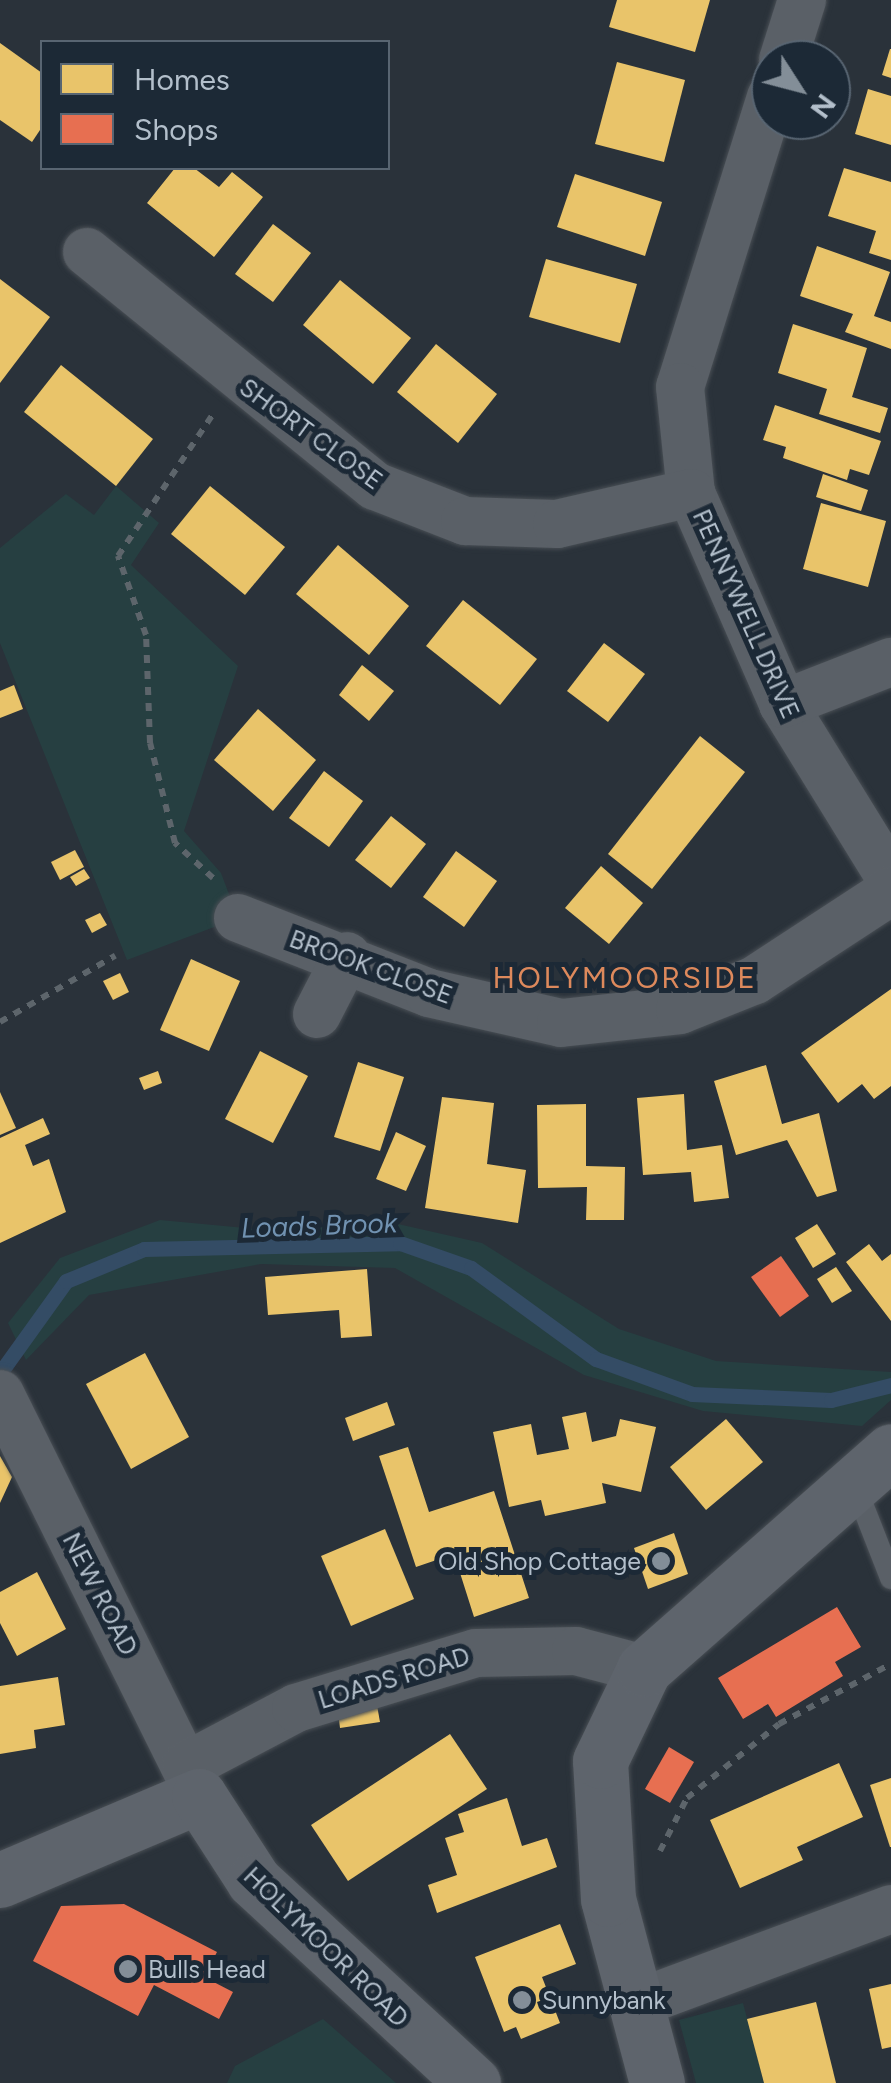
<!DOCTYPE html>
<style>
body{margin:0}
#map{position:relative;width:891px;height:2083px;overflow:hidden;background:#2a323a;font-family:Figtree,sans-serif}
div>[style]{position:absolute}
.green>*{inset:0;background:#263f41}
.homes>*{inset:0;background:#e9c46a}
.shops>*{inset:0;background:#e76f51}
.stream>*{height:15px;margin:-7.5px;padding:0 7.5px;transform-origin:7.5px;border-radius:7.5px;background:#344c65}
.path>*{height:6px;margin-top:-3px;transform-origin:0;background:repeating-linear-gradient(90deg,#5d656b 0 8px,transparent 0 16px)}
.roads{filter:drop-shadow(0 0 2px #484e54) drop-shadow(0 0 2px #484e54)}
.lane>*{height:22px;margin:-11px;padding:0 11px;transform-origin:11px;border-radius:11px;background:#5a6067}
.street>*{height:48px;margin:-24px;padding:0 24px;transform-origin:24px;border-radius:24px;background:#5a6067}
.secondary>*{height:55px;margin:-27.5px;padding:0 27.5px;transform-origin:27.5px;border-radius:27.5px;background:#5e646c}
.dots>*{width:28px;height:28px;translate:-50% -50%;box-sizing:border-box;border:5px solid #1c2936;border-radius:50%}
span{translate:-50% -50%;white-space:nowrap;text-align:center;line-height:1.15;-webkit-text-stroke:10px #1c2936;paint-order:stroke}
.street-label{font-size:25px;color:#b3bfcb}
.poi-label{font-size:25px;color:#b3bfcb}
.right{translate:-100% -50%;text-align:right}
.left{translate:0 -50%;text-align:left}
.water-label{font-size:28px;color:#7192b1;font-style:italic}
.quarter-label{font-size:30px;color:#dd895c;letter-spacing:2.5px}
.legend{position:absolute;left:40px;top:40px;width:350px;height:130px;box-sizing:border-box;background:#1c2936;border:2px solid #586572;margin:0;padding:12px 18px;list-style:none;font-size:30px;color:#b3bfcb}
.legend li{display:flex;align-items:center;gap:20px;height:50px}
.legend b{width:50px;border:2px solid #586572}
.north{position:absolute;left:751px;top:40px;width:100px;height:100px;box-sizing:border-box;background:#1c2936;border:2px solid #586572;border-radius:50%;rotate:126deg;font-size:28px;font-weight:700;line-height:40px;text-align:center;color:#b3bfcb}
.north::after{content:'';display:block;margin:auto;width:35px;height:45px;background:#838e98;clip-path:polygon(50% 0,100% 100%,50% 72%,0 100%)}
</style>
<div id="map">
<div class="green">
<i style="clip-path:polygon(116px 486px,159px 523px,131px 565px,238px 666px,184px 831px,221px 873px,238px 918px,127px 960px,0 643px,0 548px,66px 494px,94px 515px)"></i>
<i style="clip-path:polygon(160px 1220px,257px 1229px,398px 1224px,482px 1243px,619px 1329px,716px 1361px,891px 1372px,891px 1400px,862px 1426px,703px 1411px,584px 1375px,395px 1268px,261px 1264px,89px 1295px,26px 1360px,8px 1323px,60px 1258px)"></i>
<i style="clip-path:polygon(743px 2003px,764px 2083px,696px 2083px,679px 2020px)"></i>
<i style="clip-path:polygon(323px 2019px,396px 2083px,227px 2083px,235px 2066px)"></i>
</div>
<div class="homes">
<i style="clip-path:polygon(617px 0,710px 0,695px 52px,609px 27px)"></i>
<i style="clip-path:polygon(0 43px,42px 73px,42px 127px,32px 142px,0 120px)"></i>
<i style="clip-path:polygon(890px 49px,891px 49px,891px 78px,882px 75px)"></i>
<i style="clip-path:polygon(617px 62px,685px 80px,664px 162px,595px 144px)"></i>
<i style="clip-path:polygon(868px 89px,891px 96px,891px 145px,855px 134px)"></i>
<i style="clip-path:polygon(175px 168px,194px 168px,219px 187px,232px 172px,263px 197px,214px 257px,147px 203px)"></i>
<i style="clip-path:polygon(844px 168px,891px 182px,891px 260px,869px 253px,876px 231px,828px 216px)"></i>
<i style="clip-path:polygon(575px 174px,662px 202px,645px 256px,557px 227px)"></i>
<i style="clip-path:polygon(273px 224px,311px 253px,273px 302px,235px 274px)"></i>
<i style="clip-path:polygon(817px 246px,890px 272px,874px 316px,891px 322px,891px 349px,845px 332px,853px 314px,800px 296px)"></i>
<i style="clip-path:polygon(546px 259px,637px 284px,620px 343px,529px 317px)"></i>
<i style="clip-path:polygon(0 279px,50px 317px,0 383px)"></i>
<i style="clip-path:polygon(340px 280px,411px 338px,373px 384px,303px 325px)"></i>
<i style="clip-path:polygon(793px 324px,867px 348px,852px 397px,888px 408px,880px 433px,819px 414px,827px 389px,778px 373px)"></i>
<i style="clip-path:polygon(436px 344px,497px 394px,458px 443px,397px 392px)"></i>
<i style="clip-path:polygon(61px 365px,153px 439px,116px 486px,24px 412px)"></i>
<i style="clip-path:polygon(775px 405px,881px 441px,869px 475px,850px 469px,847px 480px,783px 458px,786px 447px,763px 440px)"></i>
<i style="clip-path:polygon(823px 474px,868px 490px,861px 511px,816px 497px)"></i>
<i style="clip-path:polygon(210px 486px,285px 547px,245px 595px,171px 534px)"></i>
<i style="clip-path:polygon(821px 503px,886px 521px,868px 587px,803px 569px)"></i>
<i style="clip-path:polygon(338px 545px,409px 606px,369px 655px,296px 594px)"></i>
<i style="clip-path:polygon(463px 600px,537px 659px,500px 705px,426px 646px)"></i>
<i style="clip-path:polygon(604px 643px,645px 674px,608px 722px,567px 691px)"></i>
<i style="clip-path:polygon(362px 665px,394px 691px,369px 721px,339px 695px)"></i>
<i style="clip-path:polygon(14px 685px,23px 709px,0 718px,0 691px)"></i>
<i style="clip-path:polygon(258px 709px,316px 760px,273px 811px,214px 760px)"></i>
<i style="clip-path:polygon(700px 736px,745px 772px,652px 889px,608px 854px)"></i>
<i style="clip-path:polygon(324px 771px,363px 801px,329px 847px,289px 818px)"></i>
<i style="clip-path:polygon(391px 816px,426px 844px,391px 888px,355px 860px)"></i>
<i style="clip-path:polygon(75px 850px,84px 867px,60px 880px,51px 862px)"></i>
<i style="clip-path:polygon(456px 851px,497px 881px,464px 927px,423px 897px)"></i>
<i style="clip-path:polygon(601px 866px,643px 903px,609px 944px,565px 908px)"></i>
<i style="clip-path:polygon(84px 869px,90px 878px,76px 886px,70px 877px)"></i>
<i style="clip-path:polygon(100px 913px,107px 925px,92px 933px,85px 920px)"></i>
<i style="clip-path:polygon(191px 959px,240px 981px,209px 1051px,160px 1030px)"></i>
<i style="clip-path:polygon(120px 973px,129px 992px,113px 1000px,103px 981px)"></i>
<i style="clip-path:polygon(891px 989px,891px 1086px,874px 1099px,862px 1084px,838px 1103px,801px 1053px)"></i>
<i style="clip-path:polygon(260px 1051px,308px 1076px,273px 1143px,225px 1119px)"></i>
<i style="clip-path:polygon(358px 1062px,404px 1077px,380px 1151px,334px 1137px)"></i>
<i style="clip-path:polygon(766px 1065px,782px 1124px,819px 1113px,837px 1191px,817px 1197px,787px 1140px,736px 1155px,714px 1081px)"></i>
<i style="clip-path:polygon(158px 1071px,162px 1083px,144px 1090px,139px 1078px)"></i>
<i style="clip-path:polygon(0 1092px,16px 1128px,0 1135px)"></i>
<i style="clip-path:polygon(684px 1094px,687px 1150px,722px 1145px,729px 1198px,694px 1202px,691px 1172px,643px 1175px,637px 1098px)"></i>
<i style="clip-path:polygon(442px 1097px,494px 1103px,487px 1164px,526px 1170px,518px 1223px,425px 1208px)"></i>
<i style="clip-path:polygon(586px 1104px,586px 1166px,625px 1167px,624px 1220px,586px 1220px,587px 1187px,538px 1188px,537px 1105px)"></i>
<i style="clip-path:polygon(43px 1118px,50px 1134px,25px 1145px,33px 1166px,49px 1159px,66px 1212px,0 1243px,0 1138px)"></i>
<i style="clip-path:polygon(396px 1132px,426px 1146px,406px 1191px,376px 1179px)"></i>
<i style="clip-path:polygon(817px 1224px,836px 1254px,813px 1268px,795px 1238px)"></i>
<i style="clip-path:polygon(869px 1244px,882px 1261px,891px 1254px,891px 1321px,846px 1262px)"></i>
<i style="clip-path:polygon(836px 1267px,852px 1291px,832px 1303px,817px 1279px)"></i>
<i style="clip-path:polygon(367px 1269px,372px 1336px,341px 1338px,339px 1310px,268px 1315px,265px 1277px)"></i>
<i style="clip-path:polygon(145px 1353px,189px 1437px,131px 1469px,86px 1384px)"></i>
<i style="clip-path:polygon(387px 1402px,395px 1425px,353px 1441px,345px 1418px)"></i>
<i style="clip-path:polygon(586px 1412px,592px 1442px,616px 1436px,620px 1419px,656px 1427px,641px 1492px,602px 1483px,606px 1503px,545px 1516px,541px 1500px,509px 1507px,493px 1432px,531px 1424px,537px 1455px,569px 1449px,562px 1417px)"></i>
<i style="clip-path:polygon(726px 1419px,763px 1462px,706px 1510px,670px 1467px)"></i>
<i style="clip-path:polygon(408px 1447px,429px 1512px,494px 1491px,529px 1598px,474px 1617px,454px 1554px,416px 1567px,379px 1456px)"></i>
<i style="clip-path:polygon(0 1456px,12px 1477px,0 1503px)"></i>
<i style="clip-path:polygon(385px 1529px,414px 1599px,351px 1626px,321px 1556px)"></i>
<i style="clip-path:polygon(674px 1533px,688px 1574px,648px 1589px,634px 1548px)"></i>
<i style="clip-path:polygon(37px 1572px,66px 1629px,17px 1656px,0 1623px,0 1592px)"></i>
<i style="clip-path:polygon(58px 1677px,65px 1725px,34px 1730px,36px 1748px,0 1754px,0 1686px)"></i>
<i style="clip-path:polygon(376px 1700px,380px 1722px,340px 1728px,337px 1705px)"></i>
<i style="clip-path:polygon(450px 1734px,487px 1789px,348px 1881px,311px 1825px)"></i>
<i style="clip-path:polygon(839px 1763px,863px 1817px,797px 1847px,803px 1860px,740px 1888px,710px 1820px)"></i>
<i style="clip-path:polygon(891px 1778px,891px 1847px,890px 1847px,870px 1785px)"></i>
<i style="clip-path:polygon(507px 1798px,522px 1846px,547px 1838px,557px 1867px,437px 1913px,428px 1885px,457px 1875px,445px 1838px,464px 1832px,458px 1814px)"></i>
<i style="clip-path:polygon(560px 1924px,576px 1964px,542px 1977px,560px 2023px,521px 2039px,516px 2027px,504px 2032px,475px 1957px)"></i>
<i style="clip-path:polygon(891px 1984px,891px 2047px,882px 2049px,869px 1989px)"></i>
<i style="clip-path:polygon(816px 2002px,836px 2083px,764px 2083px,747px 2019px)"></i>
</div>
<div class="shops">
<i style="clip-path:polygon(781px 1256px,809px 1296px,780px 1317px,751px 1277px)"></i>
<i style="clip-path:polygon(837px 1607px,861px 1647px,835px 1662px,843px 1676px,776px 1717px,768px 1704px,743px 1719px,718px 1678px)"></i>
<i style="clip-path:polygon(669px 1747px,694px 1762px,670px 1803px,645px 1789px)"></i>
<i style="clip-path:polygon(124px 1904px,217px 1952px,204px 1977px,233px 1992px,219px 2019px,154px 1985px,138px 2016px,33px 1961px,61px 1906px)"></i>
</div>
<div class="stream">
<i style="left:0;top:1373px;width:113px;rotate:-54.3deg"></i>
<i style="left:66px;top:1281px;width:84px;rotate:-22.3deg"></i>
<i style="left:144px;top:1249px;width:256px;rotate:-1.3deg"></i>
<i style="left:400px;top:1243px;width:75px;rotate:19.4deg"></i>
<i style="left:471px;top:1268px;width:155px;rotate:36.1deg"></i>
<i style="left:596px;top:1359px;width:102px;rotate:20deg"></i>
<i style="left:692px;top:1394px;width:139px;rotate:2.5deg"></i>
<i style="left:831px;top:1400px;width:62px;rotate:-14deg"></i>
</div>
<div class="path">
<i style="left:213px;top:878px;width:52px;rotate:-137.4deg"></i>
<i style="left:175px;top:843px;width:103px;rotate:-104deg"></i>
<i style="left:150px;top:743px;width:108px;rotate:-92.1deg"></i>
<i style="left:146px;top:635px;width:84px;rotate:-109.5deg"></i>
<i style="left:118px;top:556px;width:171px;rotate:-56.2deg"></i>
<i style="left:0;top:1022px;width:133px;rotate:-29.9deg"></i>
<i style="left:660px;top:1851px;width:59px;rotate:-63deg"></i>
<i style="left:687px;top:1798px;width:118px;rotate:-38.8deg"></i>
<i style="left:779px;top:1724px;width:127px;rotate:-28.2deg"></i>
</div>
<div class="roads">
<div class="lane">
<i style="left:855px;top:1486px;width:99px;rotate:68.6deg"></i>
</div>
<div class="street">
<i style="left:783px;top:60px;width:63px;rotate:-72.4deg"></i>
<i style="left:771px;top:97px;width:304px;rotate:107.4deg"></i>
<i style="left:680px;top:387px;width:107px;rotate:84.1deg"></i>
<i style="left:691px;top:493px;width:230px;rotate:66.4deg"></i>
<i style="left:783px;top:704px;width:206px;rotate:58.3deg"></i>
<i style="left:87px;top:252px;width:371px;rotate:39.1deg"></i>
<i style="left:375px;top:486px;width:97px;rotate:21.3deg"></i>
<i style="left:465px;top:521px;width:92px;rotate:1.9deg"></i>
<i style="left:557px;top:524px;width:138px;rotate:-13deg"></i>
<i style="left:783px;top:704px;width:116px;rotate:-21.3deg"></i>
<i style="left:238px;top:918px;width:205px;rotate:21.4deg"></i>
<i style="left:429px;top:993px;width:135px;rotate:12.8deg"></i>
<i style="left:561px;top:1023px;width:120px;rotate:-6.2deg"></i>
<i style="left:680px;top:1010px;width:81px;rotate:-21.8deg"></i>
<i style="left:755px;top:980px;width:163px;rotate:-33.2deg"></i>
<i style="left:317px;top:1014px;width:65px;rotate:-62.7deg"></i>
<i style="left:0;top:1394px;width:445px;rotate:63.6deg"></i>
<i style="left:186px;top:1766px;width:124px;rotate:-27.8deg"></i>
<i style="left:296px;top:1708px;width:188px;rotate:-17deg"></i>
<i style="left:476px;top:1653px;width:100px;rotate:-1.1deg"></i>
<i style="left:576px;top:1651px;width:70px;rotate:14.8deg"></i>
<i style="left:641px;top:2002px;width:267px;rotate:-20.4deg"></i>
</div>
<div class="secondary">
<i style="left:0;top:1880px;width:216px;rotate:-22.9deg"></i>
<i style="left:199px;top:1796px;width:101px;rotate:57.1deg"></i>
<i style="left:254px;top:1881px;width:298px;rotate:42.7deg"></i>
<i style="left:657px;top:2083px;width:190px;rotate:-104.9deg"></i>
<i style="left:608px;top:1899px;width:138px;rotate:-93.3deg"></i>
<i style="left:600px;top:1761px;width:102px;rotate:-64.4deg"></i>
<i style="left:644px;top:1669px;width:329px;rotate:-41.4deg"></i>
</div>
</div>
<div class="dots">
<i style="left:661px;top:1561px;background:#838e98"></i>
<i style="left:128px;top:1969px;background:#838e98"></i>
<i style="left:522px;top:2000px;background:#838e98"></i>
</div>
<div class="street-label">
<span style="left:311px;top:434px;rotate:36deg">SHORT CLOSE</span>
<span style="left:746px;top:614px;rotate:66deg">PENNYWELL DRIVE</span>
<span style="left:371px;top:967px;rotate:20deg">BROOK CLOSE</span>
<span style="left:100px;top:1594px;rotate:63deg">NEW ROAD</span>
<span style="left:394px;top:1678px;rotate:-17deg">LOADS ROAD</span>
<span style="left:326px;top:1947px;rotate:44deg">HOLYMOOR ROAD</span>
</div>
<div class="poi-label">
<span class="right" style="left:641px;top:1561px">Old Shop Cottage</span>
<span class="left" style="left:148px;top:1969px">Bulls Head</span>
<span class="left" style="left:542px;top:2000px">Sunnybank</span>
</div>
<div class="water-label">
<span style="left:319px;top:1225px;rotate:-2deg">Loads Brook</span>
</div>
<div class="quarter-label">
<span style="left:625px;top:978px">HOLYMOORSIDE</span>
</div>
<ul class="legend">
<li><b style="height:28px;background:#e9c46a"></b>Homes</li>
<li><b style="height:28px;background:#e76f51"></b>Shops</li>
</ul>
<div class="north">N</div>
</div>
